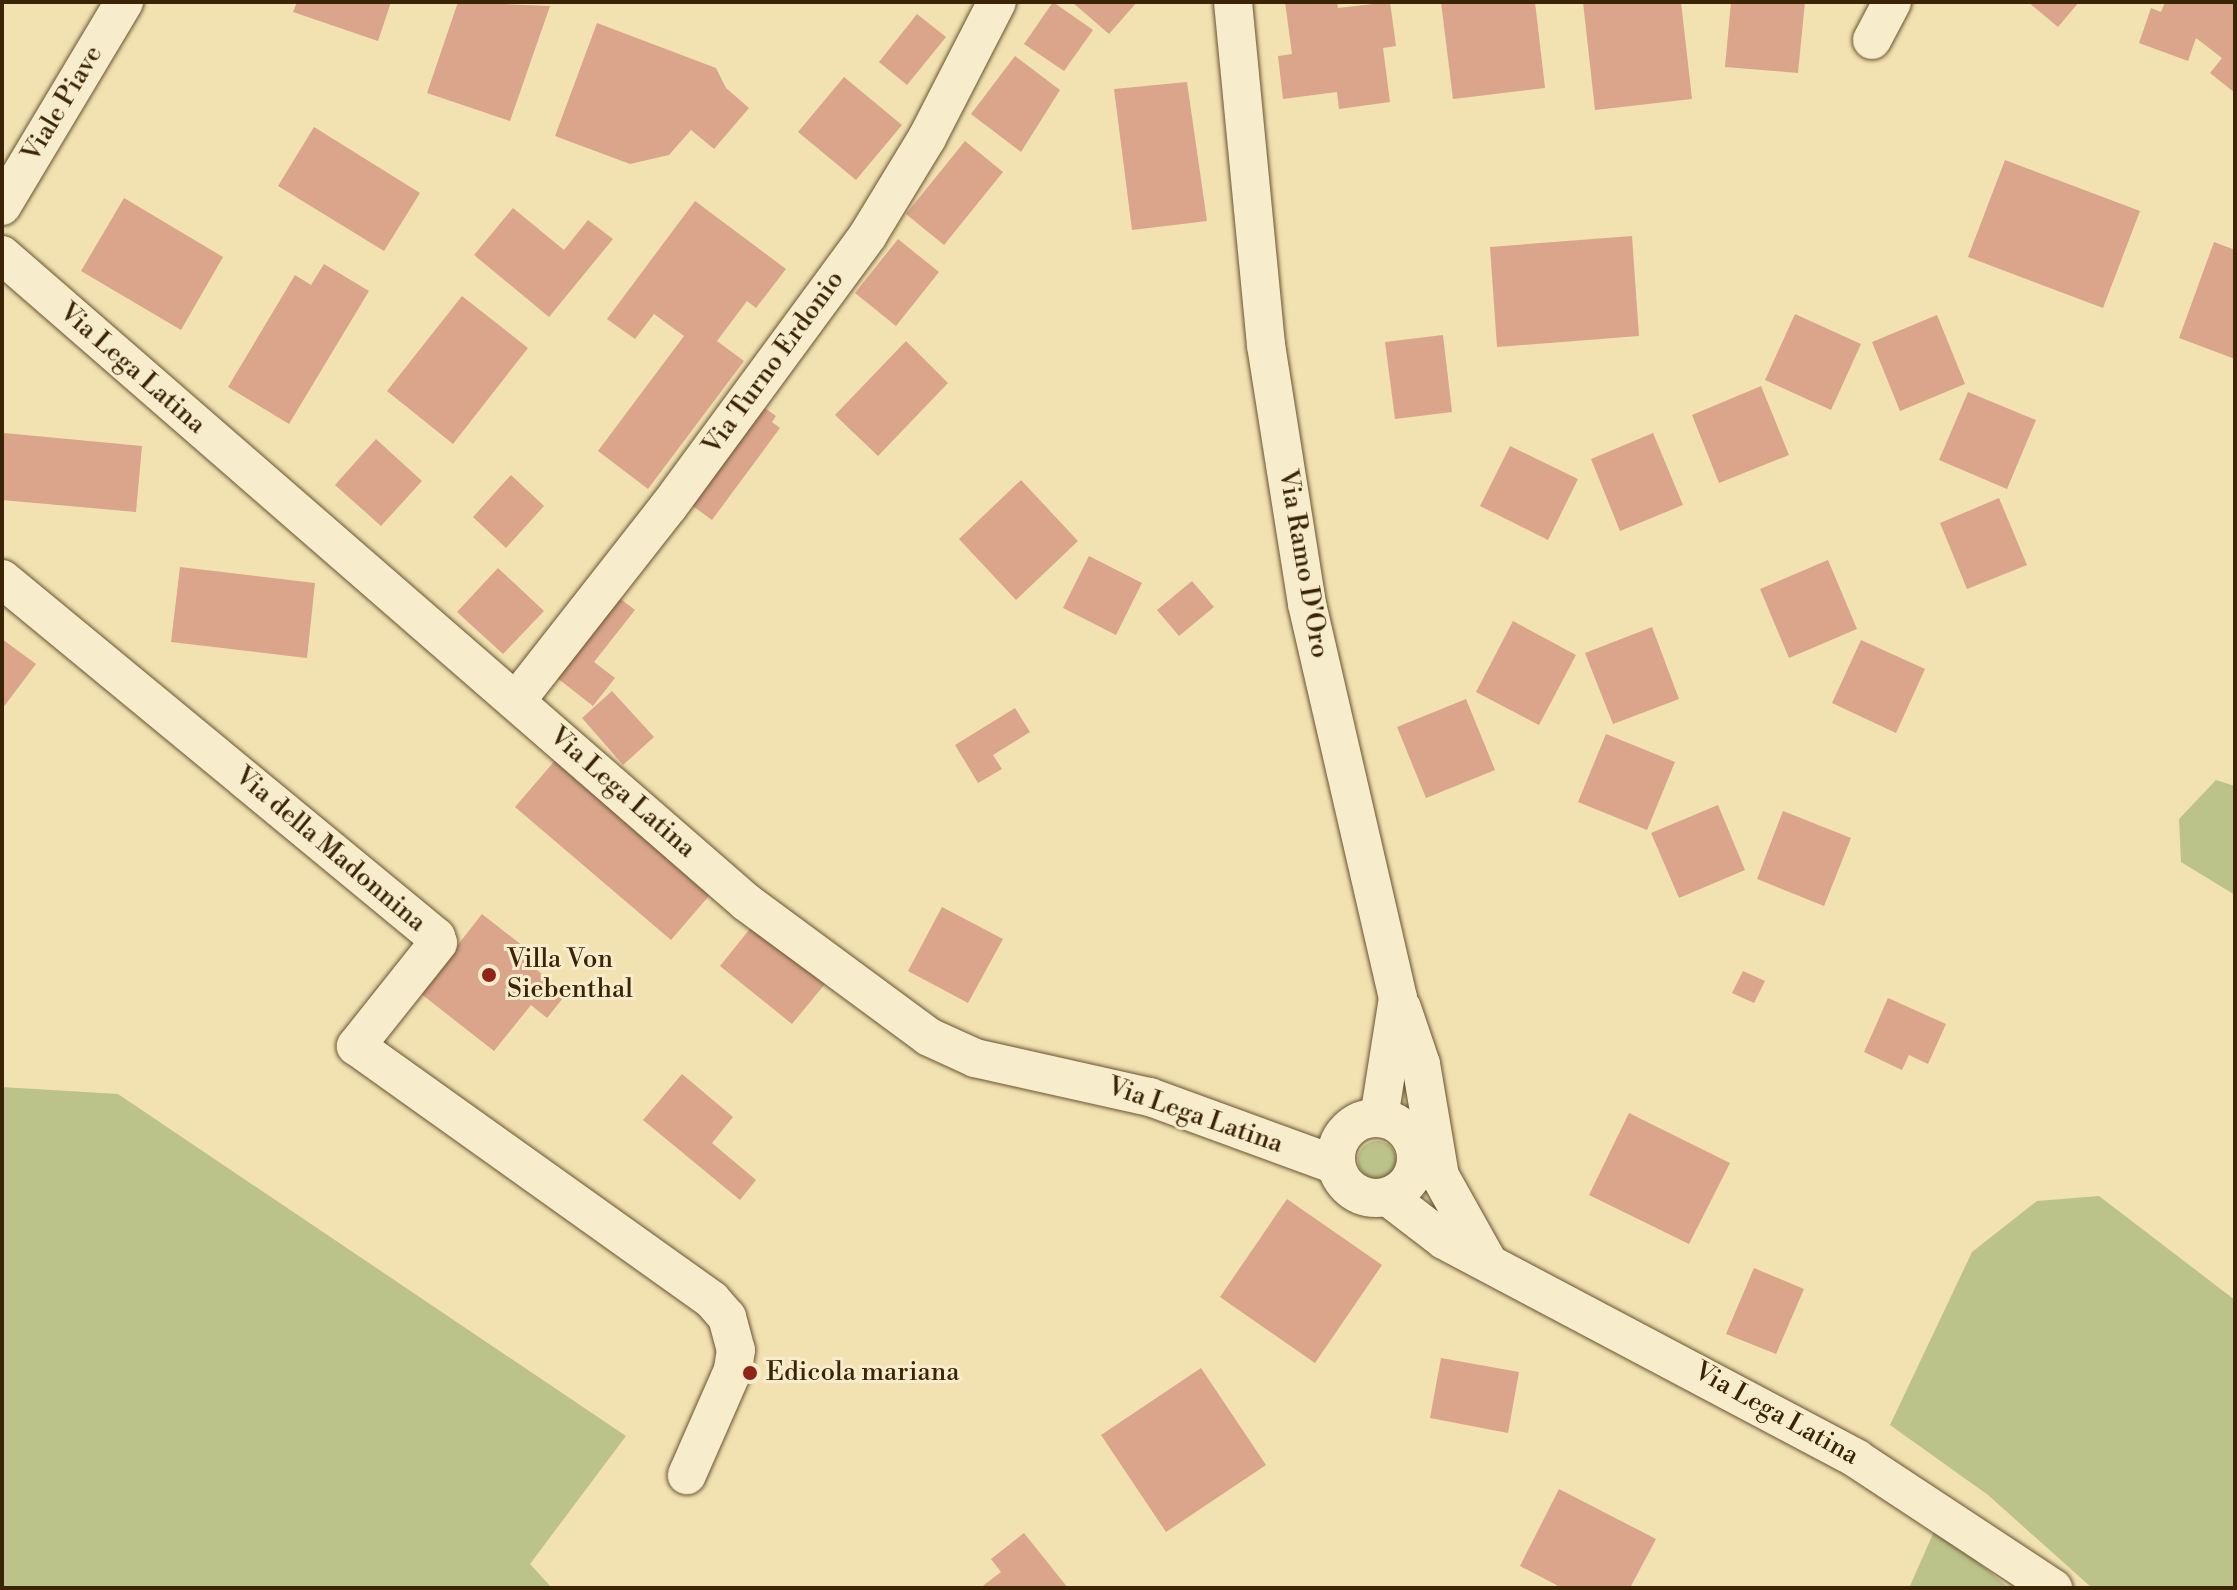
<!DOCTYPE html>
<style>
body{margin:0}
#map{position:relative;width:2237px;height:1590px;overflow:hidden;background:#f2e2b1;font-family:"Libre Bodoni",serif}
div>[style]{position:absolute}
.green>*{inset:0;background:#bcc38a}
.round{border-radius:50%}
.building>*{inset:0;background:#daa58b}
.roads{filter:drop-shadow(0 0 2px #695431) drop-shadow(0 0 2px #695431)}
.minor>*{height:38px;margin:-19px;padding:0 19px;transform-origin:19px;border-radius:19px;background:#f7eccc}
.minor>.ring{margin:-19px;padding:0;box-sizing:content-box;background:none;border:38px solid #f7eccc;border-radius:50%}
.dots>*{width:22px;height:22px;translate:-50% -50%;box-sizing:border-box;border:4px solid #f7eccc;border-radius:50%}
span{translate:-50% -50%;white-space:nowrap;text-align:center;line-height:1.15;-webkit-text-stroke:6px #f7eccc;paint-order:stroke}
.street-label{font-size:26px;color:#3b2406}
.poi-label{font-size:26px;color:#3b2406}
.left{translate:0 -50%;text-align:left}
.frame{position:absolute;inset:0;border:4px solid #3b2406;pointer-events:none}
</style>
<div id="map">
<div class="green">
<i style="clip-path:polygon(2216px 780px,2235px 786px,2235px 895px,2181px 862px,2179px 819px)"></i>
<i style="clip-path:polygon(2px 1087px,118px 1094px,626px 1436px,530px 1564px,552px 1588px,2px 1588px)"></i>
<i class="round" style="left:1358px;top:1141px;width:38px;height:38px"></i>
<i style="clip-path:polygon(2099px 1196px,2235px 1300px,2235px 1588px,2092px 1588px,1988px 1495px,1890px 1425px,1972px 1252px,2037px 1201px)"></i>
<i style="clip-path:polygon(1936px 1527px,2009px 1588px,1909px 1588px)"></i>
</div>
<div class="building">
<i style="clip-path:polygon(297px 2px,391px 2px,378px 41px,293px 12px)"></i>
<i style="clip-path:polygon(458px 2px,550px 6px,510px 121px,427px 93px)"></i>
<i style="clip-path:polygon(1053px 2px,1093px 30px,1064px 71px,1024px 44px)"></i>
<i style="clip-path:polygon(1072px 2px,1137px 2px,1109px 34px)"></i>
<i style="clip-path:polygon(1285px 2px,1337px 2px,1338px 8px,1390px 2px,1396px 46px,1383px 48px,1390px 102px,1339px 109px,1337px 92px,1283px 99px,1278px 56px,1292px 54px)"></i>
<i style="clip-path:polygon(1441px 2px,1535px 2px,1545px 88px,1453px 99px)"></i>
<i style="clip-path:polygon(1583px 2px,1681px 2px,1692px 99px,1595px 110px)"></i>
<i style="clip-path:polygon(1731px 2px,1805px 2px,1798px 73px,1725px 67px)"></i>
<i style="clip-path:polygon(2028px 2px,2079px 2px,2058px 27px)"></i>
<i style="clip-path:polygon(2165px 2px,2235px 2px,2235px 93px,2210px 73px,2222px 58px,2196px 38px,2188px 61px,2139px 43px,2151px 8px,2161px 12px)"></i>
<i style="clip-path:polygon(917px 14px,946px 37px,907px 85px,879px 62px)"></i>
<i style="clip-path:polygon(597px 23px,716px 68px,726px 88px,749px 108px,714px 149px,691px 130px,669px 155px,630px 164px,555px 136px)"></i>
<i style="clip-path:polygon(1015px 56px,1060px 90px,1021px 152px,971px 114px)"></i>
<i style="clip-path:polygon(844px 77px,902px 125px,856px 180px,798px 132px)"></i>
<i style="clip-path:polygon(1187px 82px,1207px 221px,1132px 230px,1114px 89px)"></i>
<i style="clip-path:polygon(314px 127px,420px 193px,384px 251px,278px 186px)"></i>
<i style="clip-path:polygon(965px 141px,1003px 172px,944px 245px,906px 214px)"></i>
<i style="clip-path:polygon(2005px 160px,2140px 211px,2103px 308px,1968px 257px)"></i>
<i style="clip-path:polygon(124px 198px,223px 257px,181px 330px,81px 271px)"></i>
<i style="clip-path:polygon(695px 201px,786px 269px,756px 308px,747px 301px,717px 341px,744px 361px,648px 489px,598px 451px,684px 336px,654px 314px,635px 339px,607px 319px)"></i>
<i style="clip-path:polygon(513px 208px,564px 250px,588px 220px,613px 239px,549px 317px,474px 255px)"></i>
<i style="clip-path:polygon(1632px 236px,1639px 336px,1497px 347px,1490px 247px)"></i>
<i style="clip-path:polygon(898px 239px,939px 272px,896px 326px,855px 293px)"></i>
<i style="clip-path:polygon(2214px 242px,2235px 250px,2235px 359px,2179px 338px)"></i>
<i style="clip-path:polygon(324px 264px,369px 291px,289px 424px,228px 387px,295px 275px,311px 285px)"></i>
<i style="clip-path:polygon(462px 296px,528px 348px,453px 444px,387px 391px)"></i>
<i style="clip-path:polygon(1795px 314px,1861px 344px,1831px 410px,1765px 380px)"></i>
<i style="clip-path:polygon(1937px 315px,1965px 384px,1900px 411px,1872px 342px)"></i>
<i style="clip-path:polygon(1443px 335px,1452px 412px,1395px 419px,1385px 342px)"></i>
<i style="clip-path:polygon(906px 341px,948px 383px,878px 456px,835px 415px)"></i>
<i style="clip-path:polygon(1761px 386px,1789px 455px,1719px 483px,1692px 415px)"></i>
<i style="clip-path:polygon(1968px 392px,2036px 420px,2007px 489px,1939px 460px)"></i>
<i style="clip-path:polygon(755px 401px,776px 416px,772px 422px,780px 428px,712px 520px,683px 499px)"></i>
<i style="clip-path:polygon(4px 433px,142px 446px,136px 512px,2px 500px)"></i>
<i style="clip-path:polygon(1653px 433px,1683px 505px,1620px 531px,1591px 459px)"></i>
<i style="clip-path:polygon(376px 439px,422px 481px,381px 526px,335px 485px)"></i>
<i style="clip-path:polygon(1510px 446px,1578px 479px,1548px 540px,1480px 506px)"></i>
<i style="clip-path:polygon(511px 475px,544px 506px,506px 548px,473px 517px)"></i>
<i style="clip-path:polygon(1021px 480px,1078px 541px,1016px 600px,959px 539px)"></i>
<i style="clip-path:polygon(1999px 498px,2027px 565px,1967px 589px,1940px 523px)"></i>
<i style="clip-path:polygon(1089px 556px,1142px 583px,1116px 635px,1063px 608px)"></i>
<i style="clip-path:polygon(1828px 560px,1857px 629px,1789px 658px,1760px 589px)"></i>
<i style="clip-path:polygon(180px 567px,315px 583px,307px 658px,171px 642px)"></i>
<i style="clip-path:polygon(498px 568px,544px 611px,503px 654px,457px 612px)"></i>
<i style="clip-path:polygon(1192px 581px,1214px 607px,1179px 636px,1157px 610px)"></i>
<i style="clip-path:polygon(609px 590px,635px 610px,594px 662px,615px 678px,593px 706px,547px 670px)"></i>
<i style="clip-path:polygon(1513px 621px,1576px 655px,1539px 725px,1476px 692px)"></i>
<i style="clip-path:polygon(1652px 627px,1679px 699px,1613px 724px,1585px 653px)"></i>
<i style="clip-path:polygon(2px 639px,36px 664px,2px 709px)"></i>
<i style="clip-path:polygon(1861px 640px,1925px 669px,1896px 733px,1832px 703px)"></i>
<i style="clip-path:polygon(612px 691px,654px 737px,623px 765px,582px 718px)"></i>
<i style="clip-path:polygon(1466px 699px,1495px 770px,1426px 798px,1397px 727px)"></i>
<i style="clip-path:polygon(1015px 708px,1030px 732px,993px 755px,1002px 769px,978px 783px,955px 745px)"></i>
<i style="clip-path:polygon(1606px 734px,1675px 762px,1647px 830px,1578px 802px)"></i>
<i style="clip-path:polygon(558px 757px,714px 890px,671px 940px,515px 807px)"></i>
<i style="clip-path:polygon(1718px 805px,1745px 870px,1679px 898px,1651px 833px)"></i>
<i style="clip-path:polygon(1783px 811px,1851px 838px,1824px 906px,1757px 879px)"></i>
<i style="clip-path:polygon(942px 907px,1003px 939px,968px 1003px,908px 971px)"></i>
<i style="clip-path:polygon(482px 914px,528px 950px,521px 958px,567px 993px,547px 1018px,531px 1005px,494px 1051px,420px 993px)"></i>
<i style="clip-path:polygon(753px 925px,825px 984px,792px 1024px,720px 966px)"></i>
<i style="clip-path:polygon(1743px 971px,1765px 981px,1754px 1003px,1732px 993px)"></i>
<i style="clip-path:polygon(1888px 998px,1946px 1024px,1928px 1064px,1909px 1055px,1902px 1070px,1864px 1052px)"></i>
<i style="clip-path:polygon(682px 1074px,733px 1117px,712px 1143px,756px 1180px,740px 1200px,643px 1120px)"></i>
<i style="clip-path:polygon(1629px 1113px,1730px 1163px,1689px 1244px,1589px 1195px)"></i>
<i style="clip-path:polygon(1287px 1199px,1382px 1265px,1315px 1363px,1220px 1297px)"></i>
<i style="clip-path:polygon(1754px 1268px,1804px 1289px,1776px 1354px,1726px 1334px)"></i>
<i style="clip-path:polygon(1441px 1358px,1519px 1372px,1508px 1433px,1430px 1418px)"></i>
<i style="clip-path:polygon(1201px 1368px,1266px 1465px,1166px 1532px,1101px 1435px)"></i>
<i style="clip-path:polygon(1559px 1489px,1656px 1539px,1630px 1588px,1562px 1588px,1520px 1566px)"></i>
<i style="clip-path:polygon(1024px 1533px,1068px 1588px,980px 1588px,1001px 1572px,991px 1559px)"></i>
</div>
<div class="roads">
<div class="minor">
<i style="left:1233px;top:2px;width:345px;rotate:84.5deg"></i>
<i style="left:1266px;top:345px;width:262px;rotate:81deg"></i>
<i style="left:1307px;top:604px;width:404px;rotate:77deg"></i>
<i style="left:1398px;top:998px;width:121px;rotate:99deg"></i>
<i style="left:1872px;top:40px;width:43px;rotate:-62.2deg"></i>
<i style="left:2px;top:206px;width:238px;rotate:-59.1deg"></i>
<i style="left:2px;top:255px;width:986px;rotate:41.01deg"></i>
<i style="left:746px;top:902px;width:227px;rotate:36.4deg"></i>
<i style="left:929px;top:1037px;width:51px;rotate:24.5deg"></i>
<i style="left:975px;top:1058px;width:179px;rotate:12.6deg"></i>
<i style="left:1150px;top:1097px;width:198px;rotate:20.1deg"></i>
<i style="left:2px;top:579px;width:563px;rotate:39.52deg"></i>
<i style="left:436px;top:937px;width:6px;rotate:72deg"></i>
<i style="left:438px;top:943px;width:132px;rotate:128.5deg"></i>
<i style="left:356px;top:1046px;width:437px;rotate:35.5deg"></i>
<i style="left:712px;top:1300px;width:23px;rotate:49deg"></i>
<i style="left:727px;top:1317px;width:34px;rotate:75deg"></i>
<i style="left:736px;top:1350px;width:20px;rotate:99deg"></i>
<i style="left:733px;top:1370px;width:115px;rotate:113.7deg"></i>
<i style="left:516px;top:701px;width:248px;rotate:-51.9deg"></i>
<i style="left:669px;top:506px;width:336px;rotate:-53.7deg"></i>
<i style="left:868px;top:235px;width:114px;rotate:-58.7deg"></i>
<i style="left:927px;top:138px;width:153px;rotate:-62.8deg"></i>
<i style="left:1402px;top:1008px;width:59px;rotate:71.3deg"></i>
<i style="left:1421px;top:1064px;width:114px;rotate:80.4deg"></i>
<i class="ring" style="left:1336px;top:1118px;width:42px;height:42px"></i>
<i style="left:1419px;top:1162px;width:25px;rotate:34deg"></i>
<i style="left:1440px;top:1176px;width:96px;rotate:60.8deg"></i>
<i style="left:1388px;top:1197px;width:71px;rotate:37.5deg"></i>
<i style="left:1444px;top:1240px;width:467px;rotate:27.9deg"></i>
<i style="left:1857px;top:1459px;width:235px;rotate:33.4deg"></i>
</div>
</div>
<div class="dots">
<i style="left:489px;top:975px;background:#8f2418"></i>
<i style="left:750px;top:1373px;background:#8f2418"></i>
</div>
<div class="street-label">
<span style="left:63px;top:104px;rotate:-59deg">Viale Piave</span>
<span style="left:774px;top:363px;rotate:-54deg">Via Turno Erdonio</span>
<span style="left:132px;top:369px;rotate:41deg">Via Lega Latina</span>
<span style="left:1303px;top:564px;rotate:80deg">Via Ramo D'Oro</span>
<span style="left:622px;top:793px;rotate:41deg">Via Lega Latina</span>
<span style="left:330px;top:850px;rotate:40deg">Via della Madonnina</span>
<span style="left:1195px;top:1116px;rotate:19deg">Via Lega Latina</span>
<span style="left:1776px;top:1414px;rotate:29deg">Via Lega Latina</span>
</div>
<div class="poi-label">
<span class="left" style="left:507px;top:975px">Villa Von<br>Siebenthal</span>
<span class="left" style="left:766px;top:1373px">Edicola mariana</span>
</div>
<div class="frame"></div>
</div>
